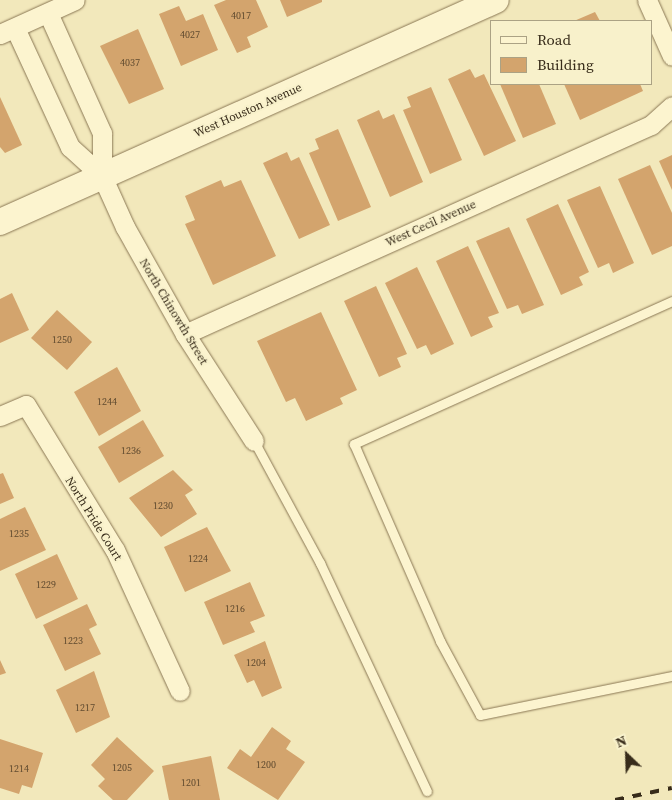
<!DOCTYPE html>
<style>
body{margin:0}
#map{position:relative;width:672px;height:800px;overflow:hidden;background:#f2e8bb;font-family:"Source Serif 4",serif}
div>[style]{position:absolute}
.building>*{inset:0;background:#d3a46d}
.roads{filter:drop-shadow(0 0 1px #8a7754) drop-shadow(0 0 1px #8a7754)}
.lane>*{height:9px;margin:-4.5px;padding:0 4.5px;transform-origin:4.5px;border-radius:4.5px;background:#fcf4cf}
.street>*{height:19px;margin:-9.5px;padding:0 9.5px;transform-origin:9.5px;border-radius:9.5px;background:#fcf4cf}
.secondary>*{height:26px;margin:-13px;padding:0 13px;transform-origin:13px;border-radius:13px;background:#fcf4cf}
.rail>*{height:4px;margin-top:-2px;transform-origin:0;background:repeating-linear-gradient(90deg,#382c1a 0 9px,transparent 0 18px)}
span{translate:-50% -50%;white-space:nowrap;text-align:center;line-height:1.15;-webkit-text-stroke:4px #f8f1cb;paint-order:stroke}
.number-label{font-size:10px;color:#5f4a2f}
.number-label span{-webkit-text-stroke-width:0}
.street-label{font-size:12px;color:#382c1a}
.legend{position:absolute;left:490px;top:20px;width:162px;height:65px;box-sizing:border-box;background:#f8f1cb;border:1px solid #aba284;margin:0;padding:6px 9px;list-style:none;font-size:15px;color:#382c1a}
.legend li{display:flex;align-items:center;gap:10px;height:25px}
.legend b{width:25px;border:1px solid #aba284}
.north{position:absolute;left:602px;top:730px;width:50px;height:50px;-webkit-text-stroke:4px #f8f1cb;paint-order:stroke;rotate:336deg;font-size:14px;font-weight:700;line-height:20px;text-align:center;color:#382c1a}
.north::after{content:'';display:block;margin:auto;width:18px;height:22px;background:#382c1a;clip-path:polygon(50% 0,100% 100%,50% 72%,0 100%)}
</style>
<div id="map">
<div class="building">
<i style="clip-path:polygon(226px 0,256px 0,268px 27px,247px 37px,251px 47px,237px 53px,214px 5px)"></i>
<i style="clip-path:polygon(280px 0,322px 0,322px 2px,287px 17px)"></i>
<i style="clip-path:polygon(179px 6px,186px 21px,203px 14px,218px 50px,181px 66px,159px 14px)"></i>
<i style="clip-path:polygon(595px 12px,600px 21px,574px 21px)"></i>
<i style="clip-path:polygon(138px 29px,164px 89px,129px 104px,100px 46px)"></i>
<i style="clip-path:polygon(470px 69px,475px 78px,484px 74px,516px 141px,484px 156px,448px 79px)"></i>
<i style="clip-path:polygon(500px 84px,539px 84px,556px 124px,523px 138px)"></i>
<i style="clip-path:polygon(564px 84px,640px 84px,643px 91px,580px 120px)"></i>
<i style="clip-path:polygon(431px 87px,462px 160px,430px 174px,403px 110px,411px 107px,407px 97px)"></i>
<i style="clip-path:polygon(0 97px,22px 145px,5px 153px,0 147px)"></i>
<i style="clip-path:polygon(379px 110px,383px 119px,394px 114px,423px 182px,390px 197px,357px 120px)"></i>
<i style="clip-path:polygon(338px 129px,371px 207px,338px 221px,309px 153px,319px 149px,315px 139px)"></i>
<i style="clip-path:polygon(287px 152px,291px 161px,299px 157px,330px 225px,299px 239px,263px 163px)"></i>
<i style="clip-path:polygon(672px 155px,672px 190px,659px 161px)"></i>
<i style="clip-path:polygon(650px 165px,672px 213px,672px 246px,652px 255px,618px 179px)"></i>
<i style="clip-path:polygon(221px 180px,224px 187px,241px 180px,276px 256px,213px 285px,185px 224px,195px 220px,185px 196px)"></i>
<i style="clip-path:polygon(600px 186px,634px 263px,613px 273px,609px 263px,598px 268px,567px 200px)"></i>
<i style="clip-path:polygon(558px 204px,589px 272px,579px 277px,583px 285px,561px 295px,526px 219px)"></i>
<i style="clip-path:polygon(509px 227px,544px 305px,522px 314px,518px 305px,507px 309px,476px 241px)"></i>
<i style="clip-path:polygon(468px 246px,499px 313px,488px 317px,493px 327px,471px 337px,436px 261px)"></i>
<i style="clip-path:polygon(417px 267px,454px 344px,431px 355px,426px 345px,417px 349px,385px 283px)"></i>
<i style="clip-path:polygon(376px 286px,407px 354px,397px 358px,401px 367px,379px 377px,344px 301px)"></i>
<i style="clip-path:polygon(12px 293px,29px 330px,0 343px,0 299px)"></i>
<i style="clip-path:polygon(57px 310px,92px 342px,67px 370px,31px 338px)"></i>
<i style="clip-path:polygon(321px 312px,357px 390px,340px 398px,343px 404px,306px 421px,295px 398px,286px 402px,257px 341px)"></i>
<i style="clip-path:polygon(117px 367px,141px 411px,99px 436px,74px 392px)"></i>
<i style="clip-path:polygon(143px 420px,164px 456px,119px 483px,98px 447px)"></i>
<i style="clip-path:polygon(173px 470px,193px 490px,185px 495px,197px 514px,161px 537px,129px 498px)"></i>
<i style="clip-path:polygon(3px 473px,14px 498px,0 504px,0 474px)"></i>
<i style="clip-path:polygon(25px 507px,46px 550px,0 571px,0 519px)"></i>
<i style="clip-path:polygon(207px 527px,231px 571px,185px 592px,164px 547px)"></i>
<i style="clip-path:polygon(57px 554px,78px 599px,36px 619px,15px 574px)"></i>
<i style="clip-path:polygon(250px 582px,265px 616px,250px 622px,255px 632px,223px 645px,204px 602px)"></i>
<i style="clip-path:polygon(87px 604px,97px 625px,89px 629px,101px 654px,65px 671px,43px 625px)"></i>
<i style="clip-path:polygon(265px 641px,282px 688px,262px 697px,254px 680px,247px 683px,234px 655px)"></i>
<i style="clip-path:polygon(0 660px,6px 673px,0 675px)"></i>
<i style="clip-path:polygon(94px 671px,110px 717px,76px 733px,56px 690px)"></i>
<i style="clip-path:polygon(272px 727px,291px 741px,286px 749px,305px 762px,278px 800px,227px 768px,240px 749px,251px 757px)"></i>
<i style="clip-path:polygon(117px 737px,154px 771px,127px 800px,113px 800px,98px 786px,105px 779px,91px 765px)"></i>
<i style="clip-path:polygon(0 739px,43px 753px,32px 788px,22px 785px,19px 794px,0 788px)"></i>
<i style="clip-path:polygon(211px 756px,220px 800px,169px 800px,162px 766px)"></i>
</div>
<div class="roads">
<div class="lane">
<i style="left:672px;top:301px;width:349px;rotate:155.8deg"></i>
<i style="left:354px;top:444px;width:215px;rotate:66.4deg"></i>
<i style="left:440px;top:641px;width:84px;rotate:61.6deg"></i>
<i style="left:480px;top:715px;width:196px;rotate:-11.5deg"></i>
<i style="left:254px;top:441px;width:139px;rotate:61.6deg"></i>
<i style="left:320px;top:563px;width:252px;rotate:64.9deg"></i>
</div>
<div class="street">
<i style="left:647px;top:0;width:61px;rotate:65.9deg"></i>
<i style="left:48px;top:13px;width:132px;rotate:65.8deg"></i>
<i style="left:102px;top:133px;width:43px;rotate:90deg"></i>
<i style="left:102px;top:176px;width:56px;rotate:65.7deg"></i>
<i style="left:125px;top:227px;width:123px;rotate:60.7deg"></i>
<i style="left:185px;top:334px;width:127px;rotate:57.2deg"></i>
<i style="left:15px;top:28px;width:131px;rotate:65.2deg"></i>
<i style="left:70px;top:147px;width:43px;rotate:42.2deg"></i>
<i style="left:0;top:34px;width:82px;rotate:-24.4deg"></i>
<i style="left:185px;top:334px;width:511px;rotate:-24.16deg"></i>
<i style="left:651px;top:125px;width:28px;rotate:-42deg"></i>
<i style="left:0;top:416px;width:28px;rotate:-23deg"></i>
<i style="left:26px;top:405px;width:170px;rotate:58.5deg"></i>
<i style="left:115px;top:550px;width:155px;rotate:65.3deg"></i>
</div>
<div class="secondary">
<i style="left:0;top:222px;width:543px;rotate:-24.11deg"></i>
</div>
</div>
<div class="rail">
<i style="left:615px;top:800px;width:58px;rotate:-11.9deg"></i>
</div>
<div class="number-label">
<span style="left:241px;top:16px">4017</span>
<span style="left:190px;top:35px">4027</span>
<span style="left:130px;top:63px">4037</span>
<span style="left:62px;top:340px">1250</span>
<span style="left:107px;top:402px">1244</span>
<span style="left:131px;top:451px">1236</span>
<span style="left:163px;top:506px">1230</span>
<span style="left:19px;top:534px">1235</span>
<span style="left:198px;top:559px">1224</span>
<span style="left:46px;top:585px">1229</span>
<span style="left:235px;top:609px">1216</span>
<span style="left:73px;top:641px">1223</span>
<span style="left:256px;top:663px">1204</span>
<span style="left:85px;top:708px">1217</span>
<span style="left:266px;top:765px">1200</span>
<span style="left:122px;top:768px">1205</span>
<span style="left:19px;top:769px">1214</span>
<span style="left:191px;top:783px">1201</span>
</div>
<div class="street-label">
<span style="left:248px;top:111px;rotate:-24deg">West Houston Avenue</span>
<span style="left:431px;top:224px;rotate:-24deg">West Cecil Avenue</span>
<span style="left:173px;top:312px;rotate:59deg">North Chinowth Street</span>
<span style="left:93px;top:519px;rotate:58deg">North Pride Court</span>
</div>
<ul class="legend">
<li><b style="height:6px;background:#fcf4cf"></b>Road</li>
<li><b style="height:14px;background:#d3a46d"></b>Building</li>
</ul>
<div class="north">N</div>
</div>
